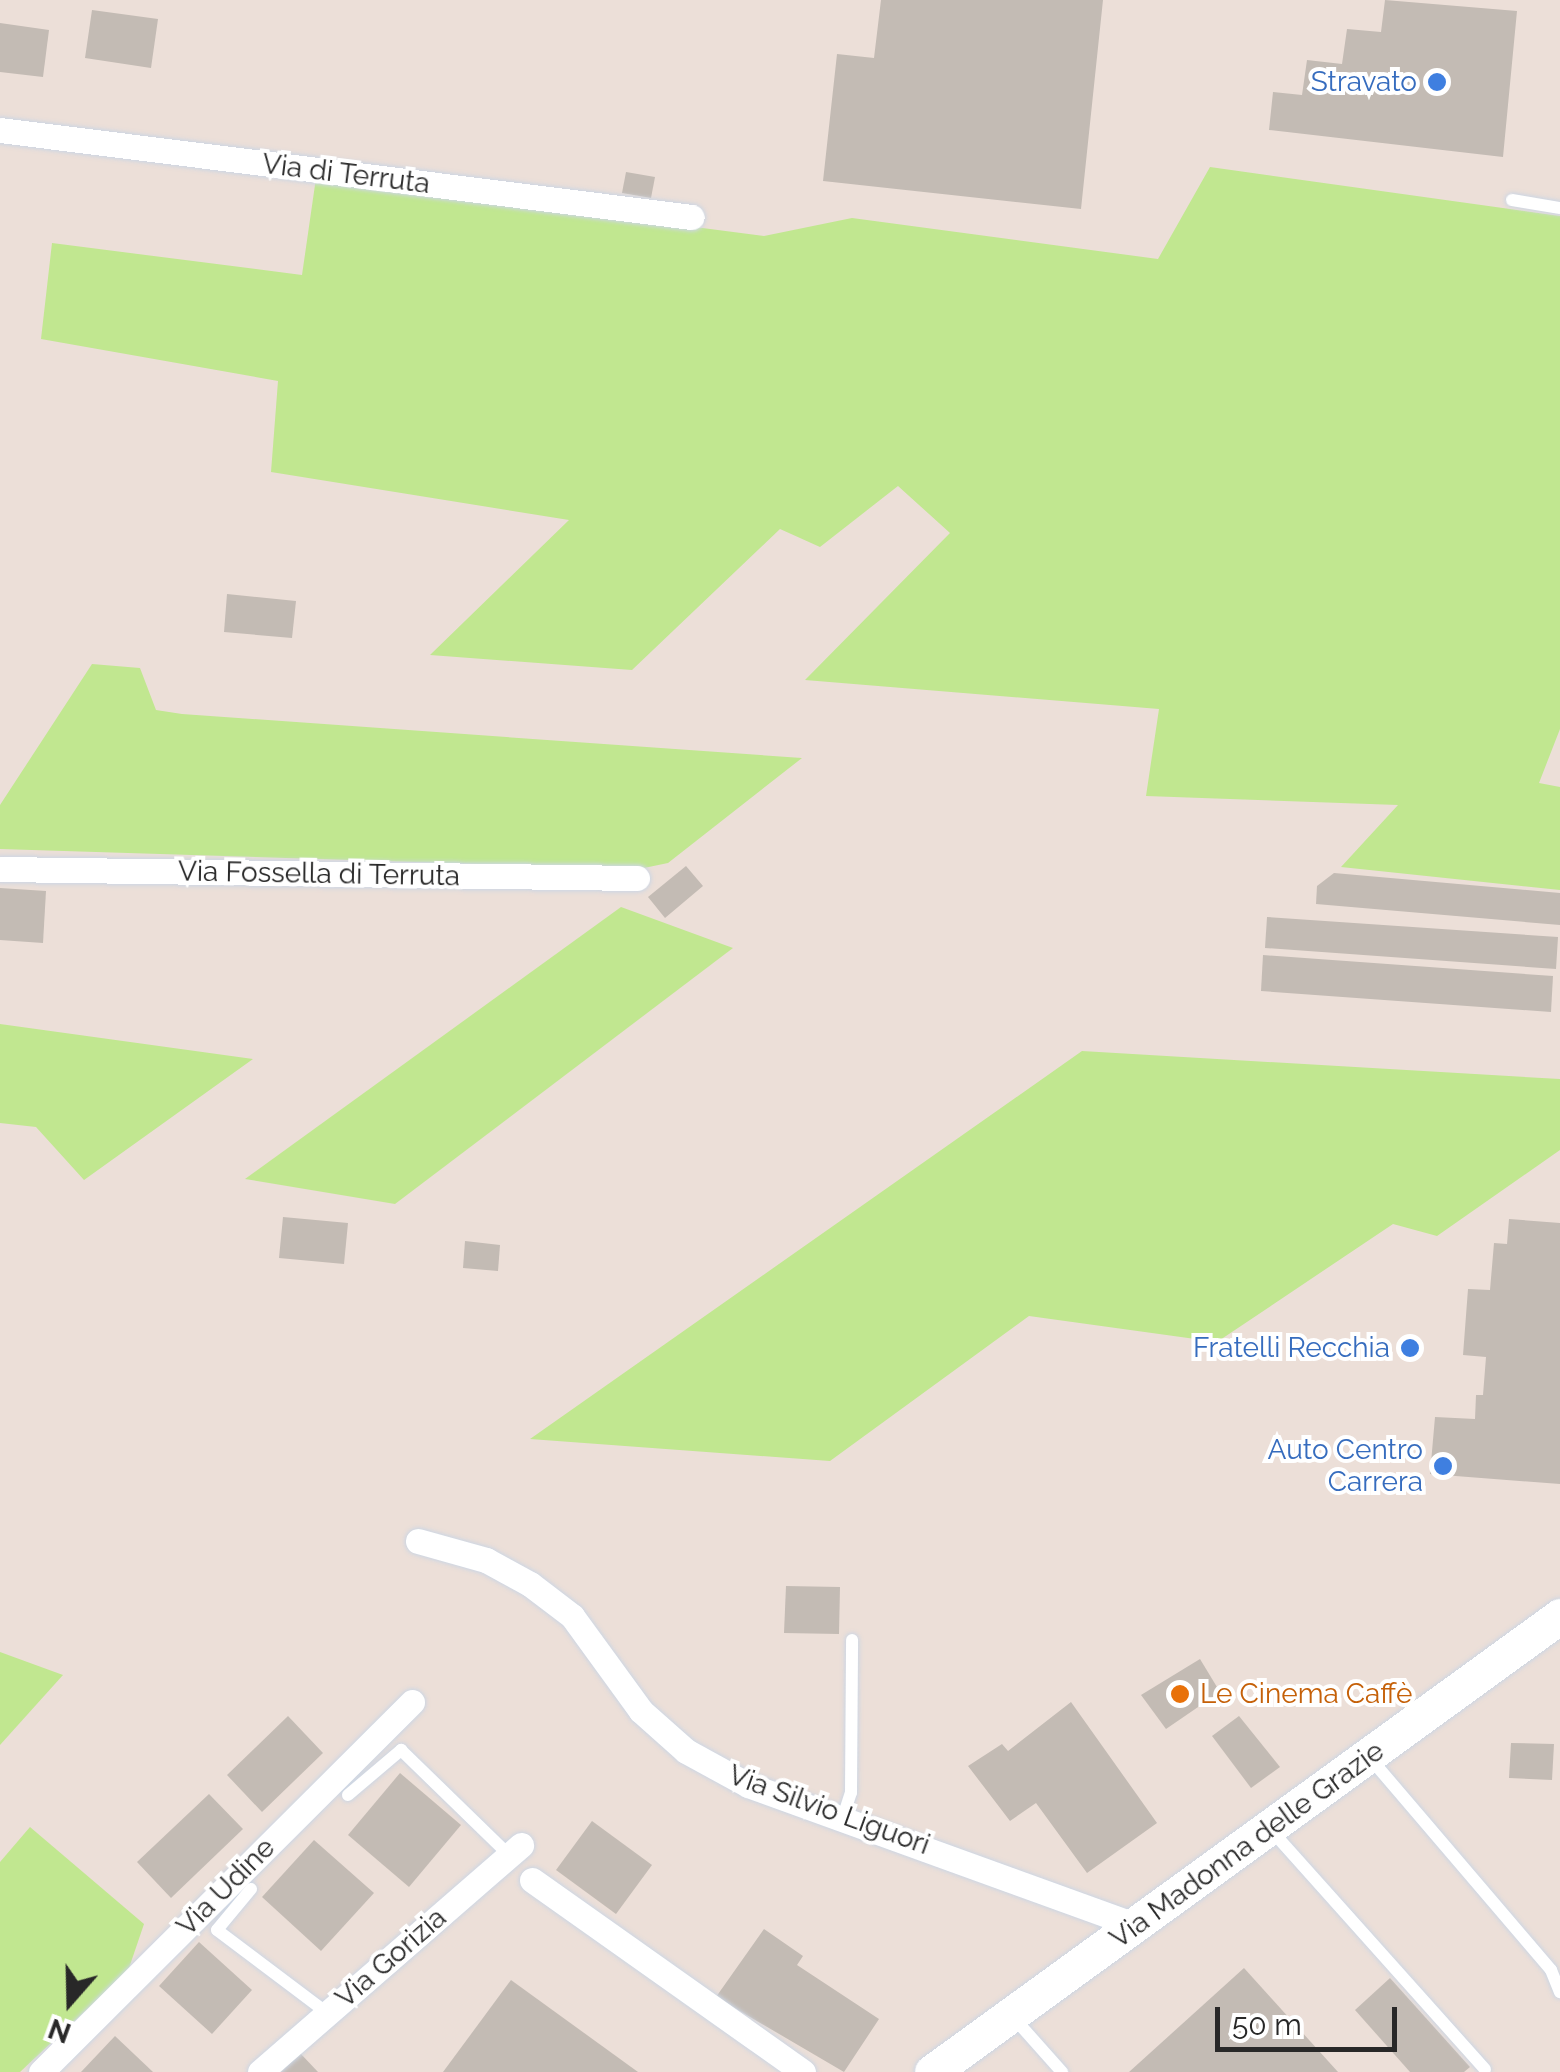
<!DOCTYPE html>
<meta charset="utf-8">
<style>
body{margin:0}
#map{position:relative;width:1560px;height:2072px;overflow:hidden;background:#ecdfd8;font-family:Raleway,sans-serif}
div>[style]{position:absolute}
.green>*{inset:0;background:#c1e790}
.building>*{inset:0;background:#c3bbb4}
.roads{filter:drop-shadow(0 0 2px #cdd6e3) drop-shadow(0 0 2px #cdd6e3)}
.lane>*{height:12px;margin:-6px;padding:0 6px;transform-origin:6px;border-radius:6px;background:#fff}
.street>*{height:25px;margin:-12.5px;padding:0 12.5px;transform-origin:12.5px;border-radius:12.5px;background:#fff}
.secondary>*{height:35px;margin:-17.5px;padding:0 17.5px;transform-origin:17.5px;border-radius:17.5px;background:#fff}
.dots>*{width:28px;height:28px;translate:-50% -50%;box-sizing:border-box;border:5px solid #fff;border-radius:50%}
span{translate:-50% -50%;white-space:nowrap;text-align:center;line-height:1.15;-webkit-text-stroke:8px #fff;paint-order:stroke}
.shop-label{font-size:28px;color:#366cbe}
.right{translate:-100% -50%;text-align:right}
.street-label{font-size:28px;color:#282828}
.food-label{font-size:28px;color:#c56008}
.left{translate:0 -50%;text-align:left}
.north{position:absolute;left:20px;top:1952px;width:100px;height:100px;-webkit-text-stroke:8px #fff;paint-order:stroke;rotate:200deg;font-size:28px;font-weight:700;line-height:40px;text-align:center;color:#282828}
.north::after{content:'';display:block;margin:auto;width:35px;height:45px;background:#282828;clip-path:polygon(50% 0,100% 100%,50% 72%,0 100%)}
.scale{position:absolute;left:1215px;top:2007px;width:182px;height:45px;box-sizing:border-box;border:5px solid #282828;border-top:0;padding-left:12px;font-size:30px;line-height:35px;white-space:nowrap;color:#282828;-webkit-text-stroke:8px #fff;paint-order:stroke}
</style>
<div id="map">
<div class="green">
<i style="clip-path:polygon(1210px 167px,1560px 216px,1560px 729px,1539px 783px,1560px 787px,1560px 890px,1341px 867px,1398px 805px,1146px 796px,1159px 709px,805px 680px,950px 533px,898px 486px,820px 547px,780px 529px,632px 670px,430px 655px,569px 520px,271px 472px,278px 381px,41px 339px,52px 243px,302px 275px,316px 178px,764px 236px,852px 218px,1158px 259px)"></i>
<i style="clip-path:polygon(92px 664px,140px 668px,156px 710px,182px 714px,802px 758px,668px 863px,639px 869px,0 849px,0 805px)"></i>
<i style="clip-path:polygon(621px 907px,733px 948px,395px 1204px,245px 1179px)"></i>
<i style="clip-path:polygon(0 1024px,253px 1059px,84px 1180px,36px 1127px,0 1123px)"></i>
<i style="clip-path:polygon(1082px 1051px,1560px 1079px,1560px 1150px,1437px 1236px,1393px 1224px,1217px 1342px,1029px 1316px,830px 1461px,530px 1439px)"></i>
<i style="clip-path:polygon(0 1652px,63px 1675px,0 1745px)"></i>
<i style="clip-path:polygon(30px 1827px,144px 1924px,128px 1971px,20px 2072px,0 2072px,0 1862px)"></i>
</div>
<div class="building">
<i style="clip-path:polygon(881px 0,1103px 0,1081px 209px,823px 181px,837px 54px,874px 58px)"></i>
<i style="clip-path:polygon(1385px 0,1517px 11px,1503px 157px,1269px 130px,1273px 92px,1302px 95px,1307px 60px,1342px 64px,1347px 29px,1381px 32px)"></i>
<i style="clip-path:polygon(92px 10px,158px 19px,151px 68px,85px 58px)"></i>
<i style="clip-path:polygon(0 23px,49px 30px,43px 77px,0 72px)"></i>
<i style="clip-path:polygon(626px 172px,655px 177px,651px 198px,622px 193px)"></i>
<i style="clip-path:polygon(227px 594px,296px 601px,292px 638px,224px 632px)"></i>
<i style="clip-path:polygon(686px 866px,703px 886px,665px 918px,648px 897px)"></i>
<i style="clip-path:polygon(1334px 873px,1560px 893px,1560px 925px,1316px 904px,1317px 886px)"></i>
<i style="clip-path:polygon(0 888px,46px 891px,43px 943px,0 940px)"></i>
<i style="clip-path:polygon(1267px 917px,1558px 937px,1556px 969px,1265px 948px)"></i>
<i style="clip-path:polygon(1263px 955px,1553px 976px,1551px 1012px,1261px 991px)"></i>
<i style="clip-path:polygon(283px 1217px,348px 1223px,344px 1264px,279px 1258px)"></i>
<i style="clip-path:polygon(1509px 1219px,1560px 1223px,1560px 1484px,1430px 1474px,1435px 1417px,1475px 1419px,1476px 1395px,1483px 1395px,1486px 1357px,1463px 1355px,1468px 1289px,1490px 1290px,1494px 1243px,1507px 1244px)"></i>
<i style="clip-path:polygon(465px 1241px,500px 1245px,498px 1271px,463px 1268px)"></i>
<i style="clip-path:polygon(786px 1586px,840px 1587px,839px 1634px,784px 1633px)"></i>
<i style="clip-path:polygon(1200px 1659px,1220px 1692px,1166px 1729px,1141px 1695px)"></i>
<i style="clip-path:polygon(1071px 1702px,1157px 1823px,1087px 1873px,1036px 1803px,1010px 1821px,968px 1766px,1002px 1744px,1008px 1751px)"></i>
<i style="clip-path:polygon(288px 1716px,323px 1753px,262px 1812px,227px 1775px)"></i>
<i style="clip-path:polygon(1239px 1716px,1280px 1767px,1251px 1788px,1212px 1736px)"></i>
<i style="clip-path:polygon(1511px 1743px,1554px 1744px,1552px 1780px,1509px 1778px)"></i>
<i style="clip-path:polygon(400px 1773px,461px 1825px,409px 1887px,348px 1835px)"></i>
<i style="clip-path:polygon(209px 1794px,243px 1829px,171px 1898px,137px 1862px)"></i>
<i style="clip-path:polygon(592px 1821px,652px 1865px,616px 1914px,556px 1870px)"></i>
<i style="clip-path:polygon(314px 1840px,374px 1893px,321px 1951px,262px 1897px)"></i>
<i style="clip-path:polygon(764px 1929px,803px 1956px,797px 1965px,879px 2019px,844px 2072px,716px 1997px)"></i>
<i style="clip-path:polygon(199px 1942px,252px 1990px,212px 2034px,159px 1986px)"></i>
<i style="clip-path:polygon(1244px 1968px,1338px 2072px,1129px 2072px)"></i>
<i style="clip-path:polygon(1390px 1978px,1470px 2067px,1464px 2072px,1410px 2072px,1355px 2010px)"></i>
<i style="clip-path:polygon(511px 1980px,638px 2072px,443px 2072px)"></i>
<i style="clip-path:polygon(115px 2036px,153px 2072px,81px 2072px)"></i>
<i style="clip-path:polygon(300px 2053px,318px 2072px,281px 2072px)"></i>
</div>
<div class="roads">
<div class="lane">
<i style="left:1512px;top:200px;width:49px;rotate:9.5deg"></i>
<i style="left:1370px;top:1758px;width:279px;rotate:49.5deg"></i>
<i style="left:1551px;top:1970px;width:24px;rotate:68deg"></i>
<i style="left:348px;top:1795px;width:70px;rotate:-40.3deg"></i>
<i style="left:401px;top:1750px;width:151px;rotate:44.2deg"></i>
<i style="left:843px;top:1817px;width:25px;rotate:-72deg"></i>
<i style="left:851px;top:1793px;width:153px;rotate:-89.6deg"></i>
<i style="left:1271px;top:1830px;width:321px;rotate:48.2deg"></i>
<i style="left:251px;top:1889px;width:53px;rotate:129.7deg"></i>
<i style="left:217px;top:1930px;width:138px;rotate:37deg"></i>
<i style="left:1013px;top:2017px;width:74px;rotate:48.3deg"></i>
</div>
<div class="street">
<i style="left:0;top:130px;width:697px;rotate:7.17deg"></i>
<i style="left:0;top:869px;width:637px;rotate:0.81deg"></i>
<i style="left:418px;top:1541px;width:71px;rotate:15.6deg"></i>
<i style="left:486px;top:1560px;width:50px;rotate:28.6deg"></i>
<i style="left:530px;top:1584px;width:53px;rotate:37.3deg"></i>
<i style="left:572px;top:1616px;width:117px;rotate:54deg"></i>
<i style="left:641px;top:1711px;width:60px;rotate:41.6deg"></i>
<i style="left:686px;top:1751px;width:71px;rotate:28.7deg"></i>
<i style="left:748px;top:1785px;width:412px;rotate:19.9deg"></i>
<i style="left:532px;top:1880px;width:332px;rotate:35.3deg"></i>
<i style="left:41px;top:2072px;width:524px;rotate:-44.92deg"></i>
<i style="left:260px;top:2072px;width:346px;rotate:-41deg"></i>
</div>
<div class="secondary">
<i style="left:932px;top:2072px;width:776px;rotate:-35.98deg"></i>
</div>
</div>
<div class="dots">
<i style="left:1437px;top:82px;background:#3f7fe0"></i>
<i style="left:1410px;top:1348px;background:#3f7fe0"></i>
<i style="left:1443px;top:1466px;background:#3f7fe0"></i>
<i style="left:1180px;top:1694px;background:#e8710a"></i>
</div>
<div class="shop-label">
<span class="right" style="left:1417px;top:82px">Stravato</span>
<span class="right" style="left:1390px;top:1348px">Fratelli Recchia</span>
<span class="right" style="left:1423px;top:1466px">Auto Centro<br>Carrera</span>
</div>
<div class="street-label">
<span style="left:346px;top:174px;rotate:7deg">Via di Terruta</span>
<span style="left:319px;top:874px;rotate:1deg">Via Fossella di Terruta</span>
<span style="left:829px;top:1810px;rotate:20deg">Via Silvio Liguori</span>
<span style="left:1247px;top:1845px;rotate:-36deg">Via Madonna delle Grazie</span>
<span style="left:226px;top:1887px;rotate:-45deg">Via Udine</span>
<span style="left:391px;top:1958px;rotate:-41deg">Via Gorizia</span>
</div>
<div class="food-label">
<span class="left" style="left:1200px;top:1694px">Le Cinema Caffè</span>
</div>
<div class="north">N</div>
<div class="scale">50 m</div>
</div>
